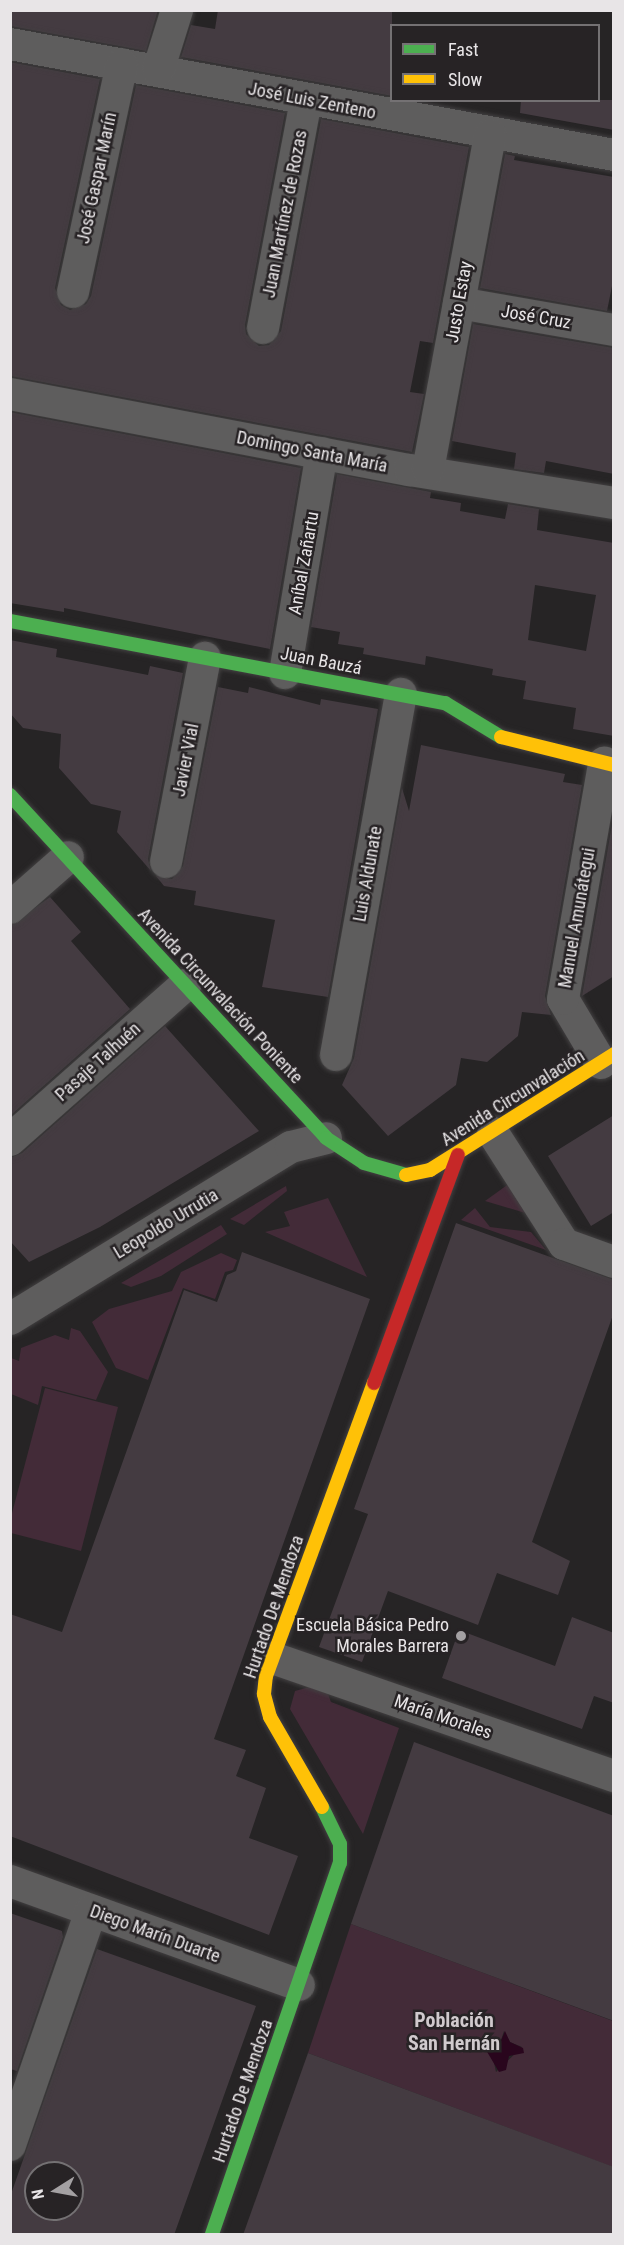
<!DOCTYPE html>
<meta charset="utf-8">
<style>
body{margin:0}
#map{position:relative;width:624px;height:2245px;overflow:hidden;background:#262425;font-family:"Roboto Condensed",sans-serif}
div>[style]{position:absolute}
.green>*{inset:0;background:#432b38}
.water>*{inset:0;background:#29061d}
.building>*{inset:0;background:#443b41}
.roads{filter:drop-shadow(0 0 2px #424041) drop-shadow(0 0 2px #424041)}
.street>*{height:32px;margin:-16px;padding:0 16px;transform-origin:16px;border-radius:16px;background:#5e5d5d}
.fast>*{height:14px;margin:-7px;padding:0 7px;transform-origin:7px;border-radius:7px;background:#4caf50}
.slow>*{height:14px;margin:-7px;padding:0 7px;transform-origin:7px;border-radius:7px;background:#ffc107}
.jam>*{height:14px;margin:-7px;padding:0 7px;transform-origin:7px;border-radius:7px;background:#c62828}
.dots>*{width:16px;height:16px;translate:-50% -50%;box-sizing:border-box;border:3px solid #272325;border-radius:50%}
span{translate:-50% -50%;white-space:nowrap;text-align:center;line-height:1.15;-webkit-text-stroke:5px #272325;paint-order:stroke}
.street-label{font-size:18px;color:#e8e5e7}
.poi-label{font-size:18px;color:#e8e5e7}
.right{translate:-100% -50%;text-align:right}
.neighbourhood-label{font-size:20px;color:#d0cacd;font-weight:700}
.frame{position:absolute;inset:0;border:12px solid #e8e5e7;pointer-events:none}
.legend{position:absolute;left:390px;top:24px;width:210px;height:78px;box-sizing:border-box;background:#272325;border:2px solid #747173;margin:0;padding:8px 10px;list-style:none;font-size:18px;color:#e8e5e7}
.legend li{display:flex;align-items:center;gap:12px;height:30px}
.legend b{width:30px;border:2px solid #747173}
.north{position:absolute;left:24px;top:2161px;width:60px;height:60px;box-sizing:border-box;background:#272325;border:2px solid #747173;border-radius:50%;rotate:259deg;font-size:16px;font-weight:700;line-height:24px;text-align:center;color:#e8e5e7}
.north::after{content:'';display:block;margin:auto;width:21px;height:27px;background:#a4a1a3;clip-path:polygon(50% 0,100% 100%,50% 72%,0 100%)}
</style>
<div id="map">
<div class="green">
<i style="clip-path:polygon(510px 1183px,532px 1215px,485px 1201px)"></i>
<i style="clip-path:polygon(286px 1186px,287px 1191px,244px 1225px,230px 1219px)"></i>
<i style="clip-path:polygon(328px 1198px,367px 1277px,265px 1232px,290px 1226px,284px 1212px)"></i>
<i style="clip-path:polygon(475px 1208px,490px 1227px,531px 1232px,546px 1250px,461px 1220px)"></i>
<i style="clip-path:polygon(221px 1225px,227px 1234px,161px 1276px,131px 1287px,121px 1283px)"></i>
<i style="clip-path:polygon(221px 1253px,237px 1260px,233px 1270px,225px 1272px,215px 1299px,183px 1288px,148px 1380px,116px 1368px,92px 1322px,109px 1309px,172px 1291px,181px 1272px)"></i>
<i style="clip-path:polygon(71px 1328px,80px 1331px,108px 1372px,96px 1400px,42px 1386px,38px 1405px,11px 1394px,11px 1358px,19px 1361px,21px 1348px,55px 1335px,69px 1340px)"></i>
<i style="clip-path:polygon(45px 1388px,118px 1407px,81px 1551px,11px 1533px,11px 1517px)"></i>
<i style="clip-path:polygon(309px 1687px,328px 1694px,331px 1702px,399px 1728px,363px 1834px,290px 1709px,295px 1691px)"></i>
<i style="clip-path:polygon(evenodd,351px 1924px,613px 2021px,613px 2167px,308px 2053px,351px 1924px,504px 2031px,510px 2042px,522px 2047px,496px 2072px,490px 2045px,500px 2043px,504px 2031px)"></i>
</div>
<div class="water">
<i style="clip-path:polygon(505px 2031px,510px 2042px,523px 2048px,524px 2053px,509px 2056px,506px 2070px,499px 2072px,486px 2050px,500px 2043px)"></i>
</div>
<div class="building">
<i style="clip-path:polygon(10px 10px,158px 10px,146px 51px,10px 26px)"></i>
<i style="clip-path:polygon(218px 10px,392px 10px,392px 96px,181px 57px,191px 25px,215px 29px)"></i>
<i style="clip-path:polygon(10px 62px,100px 79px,55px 288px,61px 305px,70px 310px,86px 304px,91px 296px,136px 85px,285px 113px,245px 325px,246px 334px,259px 346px,269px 345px,281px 331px,321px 119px,469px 147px,433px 343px,420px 341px,410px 392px,424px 394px,412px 452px,10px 376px)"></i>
<i style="clip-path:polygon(521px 100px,614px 100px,614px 130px,520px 113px)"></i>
<i style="clip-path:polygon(505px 154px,515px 156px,514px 160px,614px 177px,614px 276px,607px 311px,480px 288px)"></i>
<i style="clip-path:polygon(473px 324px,614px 348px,614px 474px,546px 461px,544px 473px,514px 469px,516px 453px,452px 441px)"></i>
<i style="clip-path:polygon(10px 412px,301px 468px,270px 649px,64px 608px,64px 612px,10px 603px)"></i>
<i style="clip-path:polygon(evenodd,337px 474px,431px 492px,430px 498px,461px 503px,460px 511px,505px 519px,508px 504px,539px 509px,537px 530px,614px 543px,614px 736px,573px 729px,576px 708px,523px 699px,526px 681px,492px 675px,493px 669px,426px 656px,425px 665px,363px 654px,364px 648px,338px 644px,340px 632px,311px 627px,337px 474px,535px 585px,596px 595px,586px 651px,528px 640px,535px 585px)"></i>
<i style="clip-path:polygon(10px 640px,57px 649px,56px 657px,148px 675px,150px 666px,183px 673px,148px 859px,151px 871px,117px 832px,121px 811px,91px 804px,59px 768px,61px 734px,23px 728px,10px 713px)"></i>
<i style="clip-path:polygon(218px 687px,248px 693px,249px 687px,320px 705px,321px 699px,378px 709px,328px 997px,262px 987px,275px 920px,194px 905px,196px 891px,164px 886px,156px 876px,172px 879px,183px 866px)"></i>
<i style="clip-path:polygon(421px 745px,565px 774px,563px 782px,582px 785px,545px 996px,551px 1015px,522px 1012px,518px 1036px,487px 1062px,461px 1058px,456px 1085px,388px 1136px,342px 1085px,354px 1058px,402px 788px,409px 811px)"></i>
<i style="clip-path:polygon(614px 813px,614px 976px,582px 996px)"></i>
<i style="clip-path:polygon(50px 897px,81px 932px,71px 941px,130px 1009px,10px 1116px,10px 926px)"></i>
<i style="clip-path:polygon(165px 1026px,259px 1131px,100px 1227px,29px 1262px,10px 1241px,10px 1158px,22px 1153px)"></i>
<i style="clip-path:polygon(614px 1115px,614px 1212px,591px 1226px,548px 1156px)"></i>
<i style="clip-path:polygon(456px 1223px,614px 1280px,614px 1312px,532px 1542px,570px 1561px,558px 1595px,497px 1573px,478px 1625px,388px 1591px,362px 1662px,319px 1647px,368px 1514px,354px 1509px)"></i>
<i style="clip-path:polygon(242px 1252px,370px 1299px,214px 1739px,246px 1750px,236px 1776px,266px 1788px,249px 1838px,298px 1856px,269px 1935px,10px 1836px,10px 1614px,62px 1632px,184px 1290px,217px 1302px,227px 1275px,236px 1271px)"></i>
<i style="clip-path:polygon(572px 1617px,614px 1633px,614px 1703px,594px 1696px,582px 1729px,442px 1678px,459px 1630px,555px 1666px)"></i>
<i style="clip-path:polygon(414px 1742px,614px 1816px,614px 2021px,351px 1924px)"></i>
<i style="clip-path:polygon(10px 1913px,62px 1931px,63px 1937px,17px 2071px,10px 2069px)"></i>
<i style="clip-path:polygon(evenodd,97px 1949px,256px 2006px,174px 2235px,10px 2235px,10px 2197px,97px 1949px,36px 2173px,72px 2173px,72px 2209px,36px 2209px,36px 2173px)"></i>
<i style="clip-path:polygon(308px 2053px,614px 2167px,614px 2235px,243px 2235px)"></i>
</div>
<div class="roads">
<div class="street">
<i style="left:10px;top:44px;width:614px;rotate:10.41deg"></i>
<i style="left:158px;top:71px;width:64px;rotate:-72.7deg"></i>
<i style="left:73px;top:292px;width:233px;rotate:-77.9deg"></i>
<i style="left:459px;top:303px;width:157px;rotate:9.9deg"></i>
<i style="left:263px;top:328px;width:232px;rotate:-79.3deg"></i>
<i style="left:10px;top:394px;width:407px;rotate:10.8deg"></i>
<i style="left:410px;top:470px;width:207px;rotate:9.2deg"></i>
<i style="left:428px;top:470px;width:341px;rotate:-79.5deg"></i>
<i style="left:285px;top:673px;width:223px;rotate:-80.5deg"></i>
<i style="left:166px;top:862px;width:208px;rotate:-79.2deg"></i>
<i style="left:10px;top:908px;width:77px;rotate:-41.3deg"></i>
<i style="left:336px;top:1055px;width:367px;rotate:-79.8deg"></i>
<i style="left:601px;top:1063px;width:74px;rotate:-120.7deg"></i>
<i style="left:563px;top:999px;width:240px;rotate:-80.1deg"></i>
<i style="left:493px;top:1133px;width:132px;rotate:57.4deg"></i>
<i style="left:564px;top:1244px;width:53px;rotate:19.8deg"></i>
<i style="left:10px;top:1140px;width:234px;rotate:-41.5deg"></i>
<i style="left:10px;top:1319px;width:329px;rotate:-31.5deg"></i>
<i style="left:291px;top:1147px;width:36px;rotate:-14deg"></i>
<i style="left:273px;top:1658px;width:361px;rotate:19.1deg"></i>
<i style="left:10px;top:1881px;width:307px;rotate:19.8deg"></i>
<i style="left:10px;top:2145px;width:248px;rotate:-70.9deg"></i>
</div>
<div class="fast">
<i style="left:10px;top:621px;width:443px;rotate:10.7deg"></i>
<i style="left:445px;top:703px;width:66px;rotate:31.3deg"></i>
<i style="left:10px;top:795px;width:466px;rotate:47.3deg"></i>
<i style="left:326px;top:1138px;width:45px;rotate:33.3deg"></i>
<i style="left:364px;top:1163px;width:44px;rotate:15.9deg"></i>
<i style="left:212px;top:2234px;width:392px;rotate:-71deg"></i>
<i style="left:340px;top:1863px;width:19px;rotate:-90deg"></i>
<i style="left:340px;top:1844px;width:41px;rotate:-115.9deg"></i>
</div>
<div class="slow">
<i style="left:501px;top:737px;width:116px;rotate:13.9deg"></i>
<i style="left:406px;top:1175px;width:25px;rotate:-12deg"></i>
<i style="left:430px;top:1170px;width:218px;rotate:-32.2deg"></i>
<i style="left:322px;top:1807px;width:104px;rotate:-120deg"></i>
<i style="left:270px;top:1717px;width:24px;rotate:-105deg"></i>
<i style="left:264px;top:1694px;width:18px;rotate:-84deg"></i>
<i style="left:266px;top:1676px;width:312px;rotate:-69.8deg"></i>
</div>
<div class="jam">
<i style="left:374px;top:1383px;width:243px;rotate:-69.8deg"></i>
</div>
</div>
<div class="dots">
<i style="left:461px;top:1636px;background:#a4a1a3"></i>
</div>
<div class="street-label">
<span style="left:312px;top:101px;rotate:11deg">José Luis Zenteno</span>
<span style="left:97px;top:178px;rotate:-78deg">José Gaspar Marín</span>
<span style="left:285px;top:214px;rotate:-79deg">Juan Martínez de Rozas</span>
<span style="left:459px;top:302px;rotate:-80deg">Justo Estay</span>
<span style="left:536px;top:317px;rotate:10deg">José Cruz</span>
<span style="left:312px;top:452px;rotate:11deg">Domingo Santa María</span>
<span style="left:304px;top:563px;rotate:-80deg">Aníbal Zañartu</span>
<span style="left:321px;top:661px;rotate:11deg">Juan Bauzá</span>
<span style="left:186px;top:760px;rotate:-79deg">Javier Vial</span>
<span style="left:368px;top:874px;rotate:-80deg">Luis Aldunate</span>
<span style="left:577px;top:918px;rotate:-80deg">Manuel Amunátegui</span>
<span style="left:220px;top:996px;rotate:47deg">Avenida Circunvalación Poniente</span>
<span style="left:98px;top:1062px;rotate:-42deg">Pasaje Talhuén</span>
<span style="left:513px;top:1098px;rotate:-32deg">Avenida Circunvalación</span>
<span style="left:166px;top:1224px;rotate:-31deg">Leopoldo Urrutia</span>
<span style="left:274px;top:1607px;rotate:-71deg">Hurtado De Mendoza</span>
<span style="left:443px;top:1717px;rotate:19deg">María Morales</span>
<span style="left:155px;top:1934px;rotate:20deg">Diego Marín Duarte</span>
<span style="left:243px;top:2091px;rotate:-71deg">Hurtado De Mendoza</span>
</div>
<div class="poi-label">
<span class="right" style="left:449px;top:1636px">Escuela Básica Pedro<br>Morales Barrera</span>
</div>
<div class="neighbourhood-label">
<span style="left:454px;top:2032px">Población<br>San Hernán</span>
</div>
<div class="frame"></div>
<ul class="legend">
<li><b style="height:8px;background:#4caf50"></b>Fast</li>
<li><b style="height:8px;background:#ffc107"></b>Slow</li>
</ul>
<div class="north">N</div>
</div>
